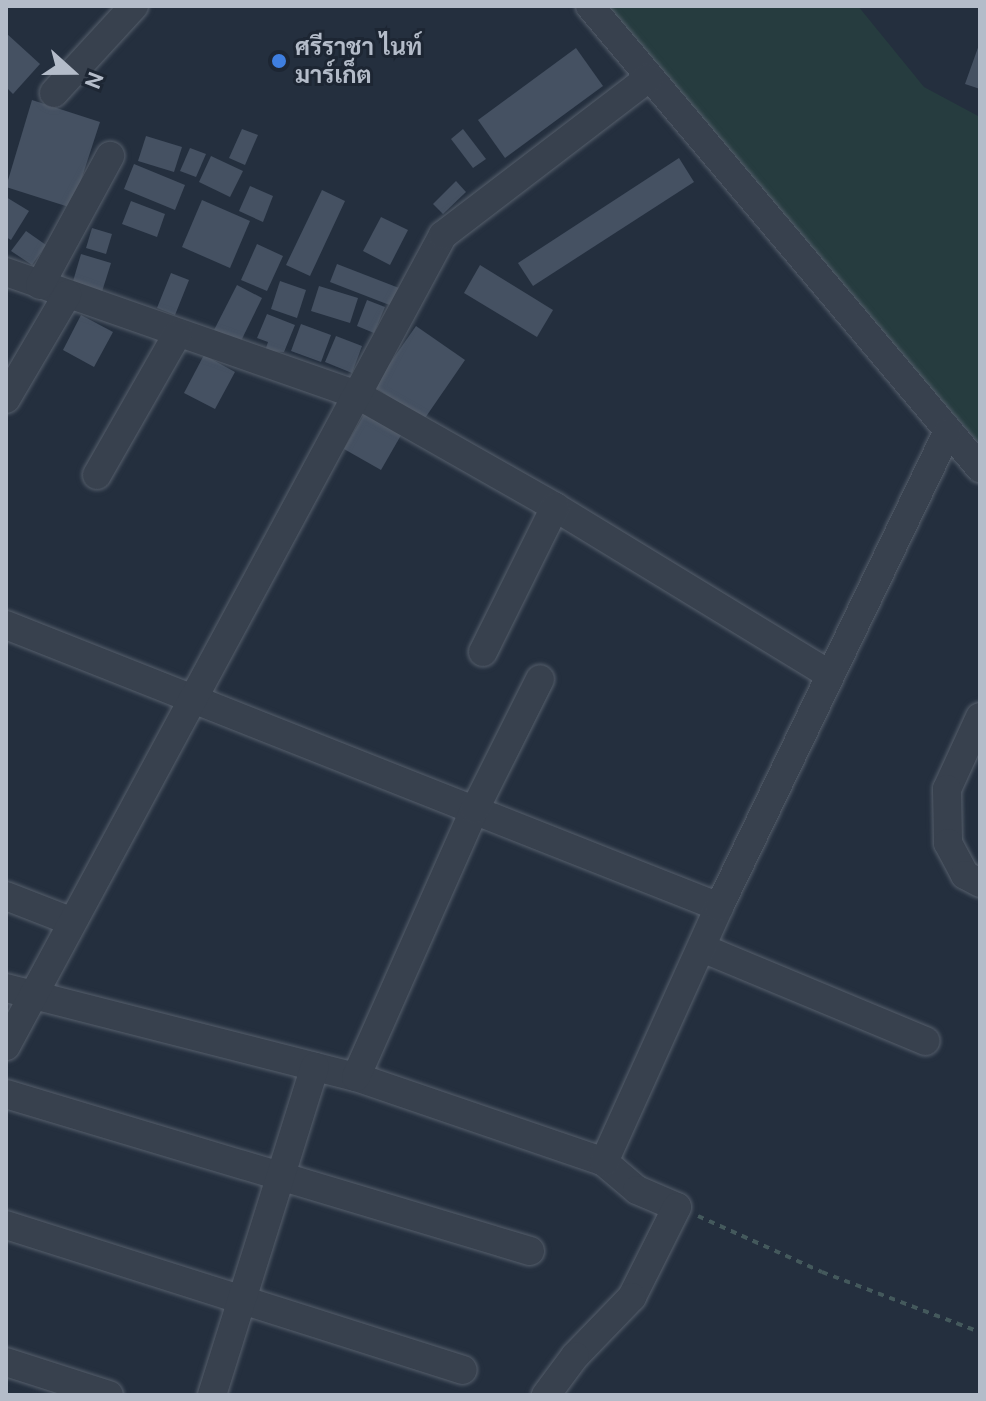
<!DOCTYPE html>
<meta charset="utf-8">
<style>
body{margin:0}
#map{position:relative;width:986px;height:1401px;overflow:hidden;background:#242f3e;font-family:Ubuntu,Sarabun,sans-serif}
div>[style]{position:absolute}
.green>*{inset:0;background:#263c3f}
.building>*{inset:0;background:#455162}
.path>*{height:4px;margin-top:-2px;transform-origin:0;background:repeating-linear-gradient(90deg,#44595c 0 6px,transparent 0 12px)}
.roads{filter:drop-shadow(0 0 2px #565f6c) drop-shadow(0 0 2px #565f6c)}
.minor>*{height:28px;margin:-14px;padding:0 14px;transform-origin:14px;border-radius:14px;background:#38414e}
.dots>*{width:22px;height:22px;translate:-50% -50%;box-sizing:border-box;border:4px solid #1d2633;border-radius:50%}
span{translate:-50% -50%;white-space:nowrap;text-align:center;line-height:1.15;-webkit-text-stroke:6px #1d2633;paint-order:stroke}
.poi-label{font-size:24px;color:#b4bcc9;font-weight:700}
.left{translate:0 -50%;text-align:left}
.frame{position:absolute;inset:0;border:8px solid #b4bcc9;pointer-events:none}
.north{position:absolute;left:32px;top:32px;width:80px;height:80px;-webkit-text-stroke:6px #1d2633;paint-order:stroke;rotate:111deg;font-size:22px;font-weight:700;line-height:32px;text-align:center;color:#b4bcc9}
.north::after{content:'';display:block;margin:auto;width:28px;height:36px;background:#b4bcc9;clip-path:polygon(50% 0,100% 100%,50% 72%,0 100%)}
</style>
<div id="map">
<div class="green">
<i style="clip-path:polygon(596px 6px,858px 6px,924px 87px,980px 117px,980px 444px,708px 140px)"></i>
</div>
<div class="building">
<i style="clip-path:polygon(6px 33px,40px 64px,13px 94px,6px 87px)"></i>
<i style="clip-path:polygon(980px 42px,980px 89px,965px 84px)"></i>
<i style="clip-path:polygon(576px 48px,603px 86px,505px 158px,478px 120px)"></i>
<i style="clip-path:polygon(32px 100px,100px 122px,72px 208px,6px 187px)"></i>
<i style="clip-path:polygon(242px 129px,258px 135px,245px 165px,229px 158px)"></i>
<i style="clip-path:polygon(463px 129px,486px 159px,473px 168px,451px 139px)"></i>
<i style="clip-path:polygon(146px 136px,182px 147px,174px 172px,138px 161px)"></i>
<i style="clip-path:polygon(190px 148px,206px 154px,196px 177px,180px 171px)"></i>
<i style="clip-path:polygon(211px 156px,243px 171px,230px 197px,199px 182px)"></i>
<i style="clip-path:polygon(679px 158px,694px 182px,533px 286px,518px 263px)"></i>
<i style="clip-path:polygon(134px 164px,185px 185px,175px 210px,124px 189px)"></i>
<i style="clip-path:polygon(456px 181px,466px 192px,443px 214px,433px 204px)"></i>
<i style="clip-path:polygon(250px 186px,273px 196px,263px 222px,239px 211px)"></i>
<i style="clip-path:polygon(322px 190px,345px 201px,310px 276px,286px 265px)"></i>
<i style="clip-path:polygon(6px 197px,29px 211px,11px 240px,6px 237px)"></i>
<i style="clip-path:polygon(202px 200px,250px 221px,230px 268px,182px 247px)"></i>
<i style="clip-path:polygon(131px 201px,165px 214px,157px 237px,122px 224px)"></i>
<i style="clip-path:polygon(381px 217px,408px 230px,390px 265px,363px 251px)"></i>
<i style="clip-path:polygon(92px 228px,112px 234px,106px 254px,86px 248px)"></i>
<i style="clip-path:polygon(26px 231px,46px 245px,32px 265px,11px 251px)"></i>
<i style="clip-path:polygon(257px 244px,283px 256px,267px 291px,241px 280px)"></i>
<i style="clip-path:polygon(81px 254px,111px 263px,100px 298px,71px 288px)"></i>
<i style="clip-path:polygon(337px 264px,399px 288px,392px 306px,330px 282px)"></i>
<i style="clip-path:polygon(480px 265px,553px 310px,537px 337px,464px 293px)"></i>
<i style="clip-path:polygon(171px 273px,189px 280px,175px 315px,157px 308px)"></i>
<i style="clip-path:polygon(280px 281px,306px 290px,297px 318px,271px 309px)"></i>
<i style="clip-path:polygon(237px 285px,262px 298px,240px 343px,214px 330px)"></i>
<i style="clip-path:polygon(319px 286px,358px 298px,350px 323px,311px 311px)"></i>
<i style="clip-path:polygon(367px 300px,385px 307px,374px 333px,357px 326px)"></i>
<i style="clip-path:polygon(267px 314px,295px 325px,284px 352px,265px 351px,268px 342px,257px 338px)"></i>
<i style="clip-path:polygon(81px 315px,113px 332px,94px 367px,63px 350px)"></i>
<i style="clip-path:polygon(301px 324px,331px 335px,321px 362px,291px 351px)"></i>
<i style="clip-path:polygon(416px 326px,465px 360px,423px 421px,374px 386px)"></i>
<i style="clip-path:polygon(336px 336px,362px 346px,352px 373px,325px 362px)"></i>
<i style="clip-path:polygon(204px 355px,235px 372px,215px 409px,184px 393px)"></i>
<i style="clip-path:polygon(368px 408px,404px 430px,381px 470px,344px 449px)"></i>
</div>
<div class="path">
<i style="left:698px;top:1216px;width:136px;rotate:24.3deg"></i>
<i style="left:822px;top:1272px;width:169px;rotate:20.8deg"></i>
</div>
<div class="roads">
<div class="minor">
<i style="left:590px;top:6px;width:605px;rotate:49.83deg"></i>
<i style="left:54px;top:93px;width:118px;rotate:-47.4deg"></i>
<i style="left:6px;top:272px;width:373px;rotate:19.3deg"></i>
<i style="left:358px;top:395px;width:227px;rotate:29.6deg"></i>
<i style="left:555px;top:507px;width:322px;rotate:31.4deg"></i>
<i style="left:40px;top:285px;width:147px;rotate:-61.5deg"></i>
<i style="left:6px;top:399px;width:121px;rotate:-59.6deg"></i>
<i style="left:97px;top:475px;width:163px;rotate:-60.3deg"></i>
<i style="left:6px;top:625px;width:767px;rotate:21.58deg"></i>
<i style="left:483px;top:652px;width:162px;rotate:-63.6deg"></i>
<i style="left:980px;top:717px;width:79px;rotate:114.6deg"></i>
<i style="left:947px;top:789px;width:54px;rotate:88.9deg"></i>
<i style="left:948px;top:843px;width:36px;rotate:62deg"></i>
<i style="left:965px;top:875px;width:17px;rotate:28deg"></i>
<i style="left:6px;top:896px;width:69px;rotate:21.3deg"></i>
<i style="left:702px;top:948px;width:242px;rotate:22.6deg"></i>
<i style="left:6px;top:988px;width:361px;rotate:14.3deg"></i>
<i style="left:356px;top:1077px;width:262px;rotate:18.9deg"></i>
<i style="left:604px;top:1162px;width:43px;rotate:40.3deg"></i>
<i style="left:637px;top:1190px;width:43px;rotate:23deg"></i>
<i style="left:677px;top:1207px;width:101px;rotate:116.6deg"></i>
<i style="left:632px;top:1297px;width:82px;rotate:134deg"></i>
<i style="left:575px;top:1356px;width:49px;rotate:126.6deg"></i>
<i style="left:6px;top:1046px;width:921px;rotate:-61.68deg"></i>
<i style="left:443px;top:235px;width:258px;rotate:-37.4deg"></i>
<i style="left:356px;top:1077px;width:293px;rotate:-66.1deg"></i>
<i style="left:475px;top:809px;width:145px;rotate:-63.4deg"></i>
<i style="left:6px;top:1094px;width:547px;rotate:16.68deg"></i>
<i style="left:604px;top:1162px;width:280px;rotate:-65.7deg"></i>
<i style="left:719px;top:907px;width:526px;rotate:-64.31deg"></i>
<i style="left:6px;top:1225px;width:479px;rotate:17.6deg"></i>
<i style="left:6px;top:1362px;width:108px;rotate:17.8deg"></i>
<i style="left:212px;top:1395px;width:344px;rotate:-72.6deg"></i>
</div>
</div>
<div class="dots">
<i style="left:279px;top:61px;background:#3f7fe0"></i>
</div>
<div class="poi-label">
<span class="left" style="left:295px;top:61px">ศรีราชา ไนท์<br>มาร์เก็ต</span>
</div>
<div class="frame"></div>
<div class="north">N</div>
</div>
